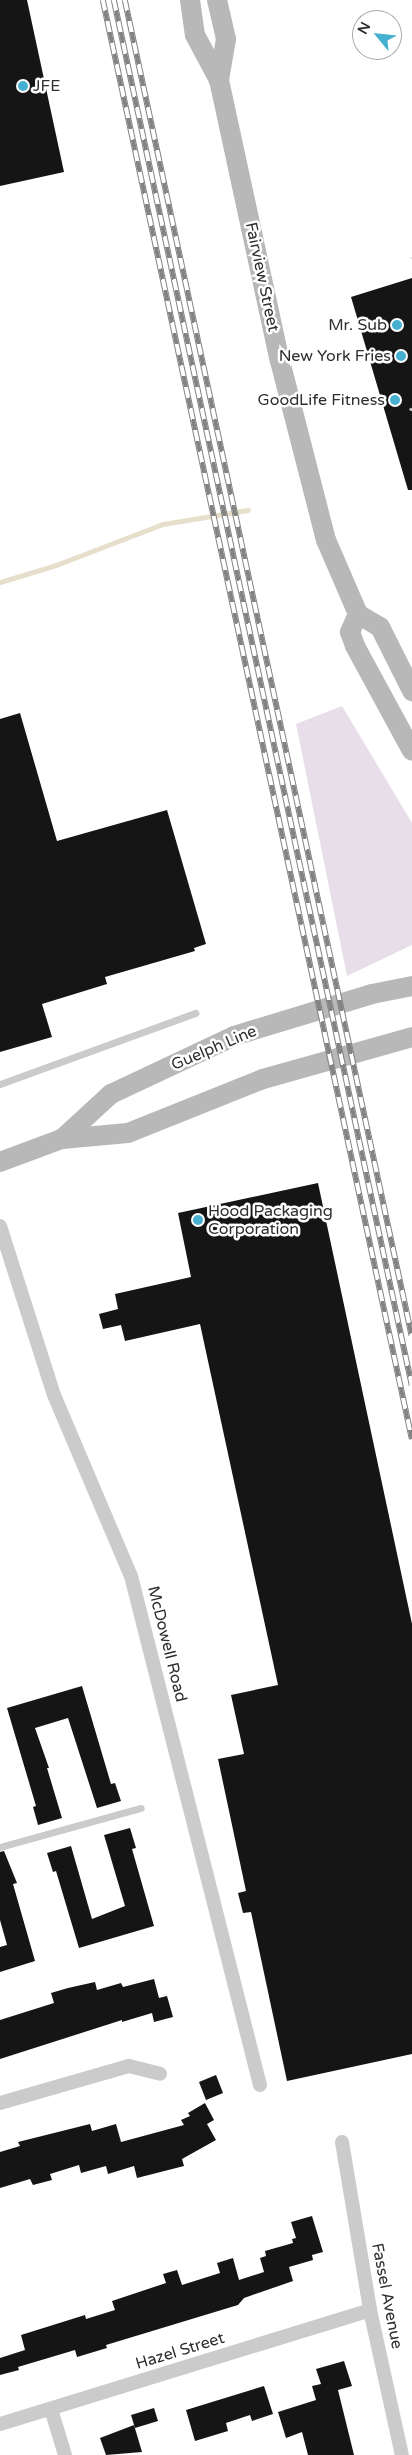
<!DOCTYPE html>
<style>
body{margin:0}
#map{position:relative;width:412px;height:2455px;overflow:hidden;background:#fff;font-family:"Varela Round",sans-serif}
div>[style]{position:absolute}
.green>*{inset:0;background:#e7deea}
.stream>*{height:5px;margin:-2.5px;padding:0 2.5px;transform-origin:2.5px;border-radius:2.5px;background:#e7dfcc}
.building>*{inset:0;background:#151515}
.path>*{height:3px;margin-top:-1.5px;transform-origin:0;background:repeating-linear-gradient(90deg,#c5c5c5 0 2.5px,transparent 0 5px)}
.service>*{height:7px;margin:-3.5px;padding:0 3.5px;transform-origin:3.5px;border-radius:3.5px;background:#cbcbcb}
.minor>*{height:14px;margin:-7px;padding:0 7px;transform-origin:7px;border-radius:7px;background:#cbcbcb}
.secondary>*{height:20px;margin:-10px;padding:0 10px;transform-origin:10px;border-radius:10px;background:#b8b8b8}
.rail>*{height:5.5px;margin-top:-2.75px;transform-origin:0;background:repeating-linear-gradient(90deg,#fff 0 11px,#838383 0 22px);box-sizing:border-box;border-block:1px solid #838383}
.dots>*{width:14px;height:14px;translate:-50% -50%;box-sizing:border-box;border:2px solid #fff;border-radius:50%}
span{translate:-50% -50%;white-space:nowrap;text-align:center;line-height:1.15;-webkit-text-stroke:5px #fff;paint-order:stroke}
.poi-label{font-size:16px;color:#2e2e2e}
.left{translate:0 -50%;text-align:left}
.right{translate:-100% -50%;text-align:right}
.street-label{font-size:16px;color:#2e2e2e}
.north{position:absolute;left:352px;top:10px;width:50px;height:50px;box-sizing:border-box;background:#fff;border:1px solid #ababab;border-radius:50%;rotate:298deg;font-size:14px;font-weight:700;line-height:20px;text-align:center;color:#2e2e2e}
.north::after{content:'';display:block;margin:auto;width:18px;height:22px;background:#46b0d0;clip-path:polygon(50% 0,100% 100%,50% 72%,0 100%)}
</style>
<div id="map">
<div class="green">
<i style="clip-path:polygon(342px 706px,412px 823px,412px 945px,347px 976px,296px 724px)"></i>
</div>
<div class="stream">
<i style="left:0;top:582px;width:59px;rotate:-16.9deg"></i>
<i style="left:56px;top:565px;width:115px;rotate:-21deg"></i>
<i style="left:163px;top:524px;width:86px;rotate:-9.4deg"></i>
</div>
<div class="building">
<i style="clip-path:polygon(0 0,27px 0,64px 172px,0 186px)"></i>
<i style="clip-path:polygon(412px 278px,412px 490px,408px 490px,351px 297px)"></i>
<i style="clip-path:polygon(20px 713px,57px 841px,167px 810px,206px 944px,194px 948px,195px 951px,105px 977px,107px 984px,42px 1004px,52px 1037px,0 1052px,0 719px)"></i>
<i style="clip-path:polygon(318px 1183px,412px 1624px,412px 2054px,287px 2081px,251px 1912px,243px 1913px,238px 1893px,246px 1891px,218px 1759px,244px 1754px,231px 1695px,278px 1685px,200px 1324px,125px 1341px,121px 1325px,103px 1329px,99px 1314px,118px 1309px,115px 1294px,191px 1277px,178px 1213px)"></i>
<i style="clip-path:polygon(82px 1686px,111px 1784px,115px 1783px,121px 1801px,97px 1808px,68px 1718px,35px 1728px,49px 1768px,47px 1768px,62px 1818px,38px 1825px,33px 1807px,36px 1806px,7px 1708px)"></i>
<i style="clip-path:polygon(130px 1828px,136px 1848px,132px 1849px,154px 1926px,79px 1948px,56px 1871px,53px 1872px,47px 1853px,71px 1846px,92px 1919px,125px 1906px,104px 1835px)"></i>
<i style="clip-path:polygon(4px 1851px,17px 1883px,13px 1884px,35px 1961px,0 1972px,0 1947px,7px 1945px,0 1920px,0 1852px)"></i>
<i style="clip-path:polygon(154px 1979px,159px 1998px,167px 1996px,173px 2017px,154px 2022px,152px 2013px,122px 2022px,122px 2020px,0 2059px,0 2020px,54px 2003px,51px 1993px,68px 1988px,95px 1982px,97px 1990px,121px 1983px,123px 1987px)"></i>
<i style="clip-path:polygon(216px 2075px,223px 2093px,206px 2100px,199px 2082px)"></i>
<i style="clip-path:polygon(205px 2103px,214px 2120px,207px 2124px,216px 2140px,182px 2159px,184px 2166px,137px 2178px,134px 2166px,108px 2174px,106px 2166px,81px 2173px,79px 2165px,50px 2174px,52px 2180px,33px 2185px,30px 2179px,0 2188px,0 2152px,20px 2146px,18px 2142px,90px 2124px,92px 2131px,116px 2124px,121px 2142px,184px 2125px,181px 2120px,190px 2116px,188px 2113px)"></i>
<i style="clip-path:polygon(312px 2216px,323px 2252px,312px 2255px,313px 2260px,289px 2267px,293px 2281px,244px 2298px,238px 2305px,106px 2345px,107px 2348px,77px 2357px,75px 2350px,18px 2367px,19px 2370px,0 2375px,0 2358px,25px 2350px,21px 2335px,85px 2315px,86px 2319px,115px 2310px,112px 2301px,166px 2283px,163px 2274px,177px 2270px,182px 2285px,220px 2273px,217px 2263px,233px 2258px,239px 2280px,264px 2272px,260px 2258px,266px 2256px,265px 2251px,293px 2243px,292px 2239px,296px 2238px,291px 2222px)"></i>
<i style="clip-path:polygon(344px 2361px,352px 2386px,338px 2390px,354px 2455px,308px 2455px,302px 2432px,286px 2438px,278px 2412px,316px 2400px,312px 2386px,321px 2384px,316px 2369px)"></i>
<i style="clip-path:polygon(264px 2386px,273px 2414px,252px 2421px,250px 2415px,226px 2423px,228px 2431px,195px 2441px,186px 2410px)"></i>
<i style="clip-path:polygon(154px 2408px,158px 2421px,135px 2428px,131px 2415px)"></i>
<i style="clip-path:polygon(134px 2425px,142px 2452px,106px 2455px,100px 2438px)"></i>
</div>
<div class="path">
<i style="left:412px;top:257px;width:1px;rotate:90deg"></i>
<i style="left:410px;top:410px;width:3px;rotate:-45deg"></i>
</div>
<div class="service">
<i style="left:0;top:1084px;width:208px;rotate:-20deg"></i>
<i style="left:0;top:1847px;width:146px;rotate:-15.5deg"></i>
</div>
<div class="minor">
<i style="left:0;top:1226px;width:177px;rotate:72.3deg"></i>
<i style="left:54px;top:1395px;width:197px;rotate:67deg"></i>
<i style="left:131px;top:1576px;width:525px;rotate:75.78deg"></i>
<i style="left:0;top:2103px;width:134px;rotate:-16deg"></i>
<i style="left:129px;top:2066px;width:32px;rotate:14deg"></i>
<i style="left:342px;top:2142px;width:170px;rotate:80.5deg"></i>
<i style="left:370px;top:2310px;width:148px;rotate:77.6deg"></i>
<i style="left:51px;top:2409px;width:48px;rotate:73.1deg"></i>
<i style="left:0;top:2424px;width:387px;rotate:-17.1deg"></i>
</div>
<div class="secondary">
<i style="left:190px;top:0;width:35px;rotate:82deg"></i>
<i style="left:195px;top:35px;width:51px;rotate:61.9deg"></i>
<i style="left:219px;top:80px;width:288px;rotate:77.8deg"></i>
<i style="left:280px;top:361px;width:185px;rotate:75.6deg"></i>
<i style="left:326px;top:540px;width:81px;rotate:66.6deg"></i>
<i style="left:358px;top:614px;width:26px;rotate:31deg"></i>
<i style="left:380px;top:627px;width:72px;rotate:63.4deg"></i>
<i style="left:217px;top:0;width:40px;rotate:77deg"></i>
<i style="left:226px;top:39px;width:42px;rotate:99.7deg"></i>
<i style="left:358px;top:614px;width:20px;rotate:114deg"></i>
<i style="left:350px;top:632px;width:15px;rotate:70deg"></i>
<i style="left:355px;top:646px;width:119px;rotate:61.5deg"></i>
<i style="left:62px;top:1139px;width:67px;rotate:-42.6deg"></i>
<i style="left:111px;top:1094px;width:136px;rotate:-25.2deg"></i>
<i style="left:234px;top:1036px;width:144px;rotate:-16.9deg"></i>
<i style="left:372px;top:994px;width:41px;rotate:-11.3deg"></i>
<i style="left:0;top:1162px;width:66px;rotate:-20.4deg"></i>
<i style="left:62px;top:1139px;width:66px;rotate:-5.2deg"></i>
<i style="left:128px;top:1133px;width:145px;rotate:-21.8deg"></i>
<i style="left:263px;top:1079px;width:155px;rotate:-15.7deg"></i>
</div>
<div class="rail">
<i style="left:103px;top:0;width:1472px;rotate:77.88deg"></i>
<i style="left:114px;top:0;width:1417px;rotate:77.86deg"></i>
<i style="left:125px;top:0;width:1366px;rotate:77.88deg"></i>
</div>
<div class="dots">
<i style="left:23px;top:86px;background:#46b0d0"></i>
<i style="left:397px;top:325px;background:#46b0d0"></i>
<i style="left:401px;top:356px;background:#46b0d0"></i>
<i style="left:395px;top:400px;background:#46b0d0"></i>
<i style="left:198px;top:1220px;background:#46b0d0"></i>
</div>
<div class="poi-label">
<span class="left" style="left:33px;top:86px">JFE</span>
<span class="right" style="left:387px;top:325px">Mr. Sub</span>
<span class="right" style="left:391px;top:356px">New York Fries</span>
<span class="right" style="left:385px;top:400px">GoodLife Fitness</span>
<span class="left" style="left:208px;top:1220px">Hood Packaging<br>Corporation</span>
</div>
<div class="street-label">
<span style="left:262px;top:277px;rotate:78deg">Fairview Street</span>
<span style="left:214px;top:1048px;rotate:-23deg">Guelph Line</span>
<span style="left:167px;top:1644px;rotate:76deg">McDowell Road</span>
<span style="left:387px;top:2296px;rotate:79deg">Fassel Avenue</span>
<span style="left:180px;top:2351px;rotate:-17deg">Hazel Street</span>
</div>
<div class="north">N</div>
</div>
